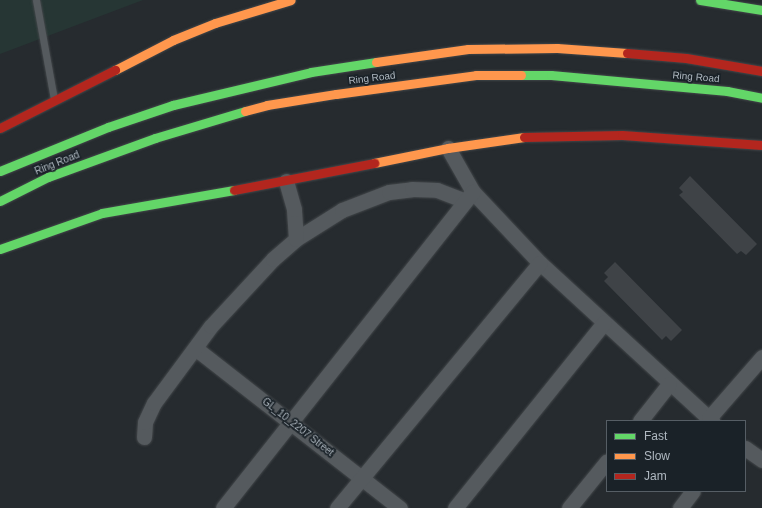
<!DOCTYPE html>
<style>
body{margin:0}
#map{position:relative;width:762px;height:508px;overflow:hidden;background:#262b2f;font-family:Arial,sans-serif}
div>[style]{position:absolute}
.green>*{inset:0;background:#263634}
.building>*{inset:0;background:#3f4347}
.roads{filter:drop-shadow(0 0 1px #43474a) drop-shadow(0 0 1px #43474a)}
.lane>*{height:7px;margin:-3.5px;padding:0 3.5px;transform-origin:3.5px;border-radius:3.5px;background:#555a5e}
.street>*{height:15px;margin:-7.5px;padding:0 7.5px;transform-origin:7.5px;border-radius:7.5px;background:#555a5e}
.fast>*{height:9px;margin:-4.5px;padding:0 4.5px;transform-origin:4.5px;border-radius:4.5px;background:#63d668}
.slow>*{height:9px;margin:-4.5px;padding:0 4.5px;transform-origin:4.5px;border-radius:4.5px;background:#ff974d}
.jam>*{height:9px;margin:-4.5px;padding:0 4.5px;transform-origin:4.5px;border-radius:4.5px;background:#b3261e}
span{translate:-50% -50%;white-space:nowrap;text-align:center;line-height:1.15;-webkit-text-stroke:3.5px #1a2228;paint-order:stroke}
.street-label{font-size:10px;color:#afb8c0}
.legend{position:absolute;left:606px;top:420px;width:140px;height:72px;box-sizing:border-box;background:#1a2228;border:1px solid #565e65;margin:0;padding:5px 7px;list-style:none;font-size:12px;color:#afb8c0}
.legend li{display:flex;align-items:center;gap:8px;height:20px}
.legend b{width:20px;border:1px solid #565e65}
</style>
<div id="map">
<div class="green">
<i style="clip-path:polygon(0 0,143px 0,0 54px)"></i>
</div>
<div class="building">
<i style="clip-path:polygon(690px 176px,757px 244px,746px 255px,741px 251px,737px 254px,679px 195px,683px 192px,679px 188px)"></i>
<i style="clip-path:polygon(615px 262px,682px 330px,671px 341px,666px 336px,662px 340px,604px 281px,608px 277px,604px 273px)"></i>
</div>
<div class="roads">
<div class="lane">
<i style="left:36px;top:0;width:101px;rotate:79.7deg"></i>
</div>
<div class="street">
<i style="left:448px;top:148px;width:51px;rotate:60.4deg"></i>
<i style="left:473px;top:192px;width:98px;rotate:46.7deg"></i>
<i style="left:540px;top:263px;width:234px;rotate:42.6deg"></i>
<i style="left:296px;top:239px;width:54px;rotate:-32.2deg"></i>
<i style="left:342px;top:210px;width:50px;rotate:-21deg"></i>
<i style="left:389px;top:192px;width:23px;rotate:-7deg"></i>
<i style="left:412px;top:189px;width:25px;rotate:2deg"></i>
<i style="left:437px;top:190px;width:30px;rotate:21deg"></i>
<i style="left:195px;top:348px;width:260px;rotate:38deg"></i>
<i style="left:709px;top:418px;width:81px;rotate:-49deg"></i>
<i style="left:640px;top:421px;width:47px;rotate:-51.9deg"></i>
<i style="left:144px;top:437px;width:15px;rotate:-86deg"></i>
<i style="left:145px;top:422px;width:21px;rotate:-65deg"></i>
<i style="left:154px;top:403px;width:96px;rotate:-53.5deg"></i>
<i style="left:211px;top:326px;width:91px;rotate:-47.2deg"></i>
<i style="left:273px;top:259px;width:30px;rotate:-41deg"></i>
<i style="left:296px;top:239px;width:30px;rotate:-94deg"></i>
<i style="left:294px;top:209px;width:29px;rotate:-106deg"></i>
<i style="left:745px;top:448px;width:21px;rotate:35deg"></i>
<i style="left:223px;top:508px;width:403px;rotate:-51.7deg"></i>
<i style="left:337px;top:508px;width:318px;rotate:-50.4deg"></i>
<i style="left:455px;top:508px;width:238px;rotate:-51.2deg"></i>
<i style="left:569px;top:508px;width:60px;rotate:-51deg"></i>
<i style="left:680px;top:508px;width:21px;rotate:-53deg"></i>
</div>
<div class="fast">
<i style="left:700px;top:0;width:63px;rotate:9.2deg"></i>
<i style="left:521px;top:75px;width:30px"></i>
<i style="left:551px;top:75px;width:177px;rotate:5.2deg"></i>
<i style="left:727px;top:91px;width:36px;rotate:11deg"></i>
<i style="left:0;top:171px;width:117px;rotate:-22.2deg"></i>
<i style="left:108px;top:127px;width:69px;rotate:-18.7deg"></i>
<i style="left:173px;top:105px;width:142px;rotate:-13.4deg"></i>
<i style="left:311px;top:72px;width:66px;rotate:-8.7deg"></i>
<i style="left:0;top:201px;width:54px;rotate:-26.6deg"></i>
<i style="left:48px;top:177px;width:114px;rotate:-20deg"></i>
<i style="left:155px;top:138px;width:94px;rotate:-16.7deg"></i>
<i style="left:0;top:249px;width:108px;rotate:-19.4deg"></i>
<i style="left:102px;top:213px;width:134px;rotate:-9.9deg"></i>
</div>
<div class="slow">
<i style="left:376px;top:62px;width:93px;rotate:-8deg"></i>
<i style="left:468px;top:49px;width:89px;rotate:-0.6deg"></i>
<i style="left:557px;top:48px;width:70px;rotate:4.1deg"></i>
<i style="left:115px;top:70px;width:65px;rotate:-27.3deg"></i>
<i style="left:173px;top:40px;width:45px;rotate:-22deg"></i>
<i style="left:215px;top:23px;width:79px;rotate:-16.8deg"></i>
<i style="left:245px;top:111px;width:23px;rotate:-15deg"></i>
<i style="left:267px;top:105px;width:70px;rotate:-9.1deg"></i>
<i style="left:336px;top:94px;width:141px;rotate:-7.7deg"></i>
<i style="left:476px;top:75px;width:45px"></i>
<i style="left:374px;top:163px;width:76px;rotate:-11.5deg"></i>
<i style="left:448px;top:148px;width:77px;rotate:-8.2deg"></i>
</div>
<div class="jam">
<i style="left:627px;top:53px;width:59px;rotate:4.8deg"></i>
<i style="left:686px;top:58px;width:77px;rotate:9.7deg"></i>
<i style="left:0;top:128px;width:129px;rotate:-26.8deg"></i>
<i style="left:524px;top:137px;width:98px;rotate:-1.2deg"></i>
<i style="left:622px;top:135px;width:140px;rotate:4.1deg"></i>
<i style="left:234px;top:190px;width:143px;rotate:-10.9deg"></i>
</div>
</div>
<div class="street-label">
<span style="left:696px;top:77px;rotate:5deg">Ring Road</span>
<span style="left:372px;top:78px;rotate:-7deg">Ring Road</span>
<span style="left:57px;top:163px;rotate:-22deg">Ring Road</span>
<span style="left:298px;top:427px;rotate:38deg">GL_10_2207 Street</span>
</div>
<ul class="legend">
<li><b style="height:5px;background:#63d668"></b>Fast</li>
<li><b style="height:5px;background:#ff974d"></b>Slow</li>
<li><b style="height:5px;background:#b3261e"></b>Jam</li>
</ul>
</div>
